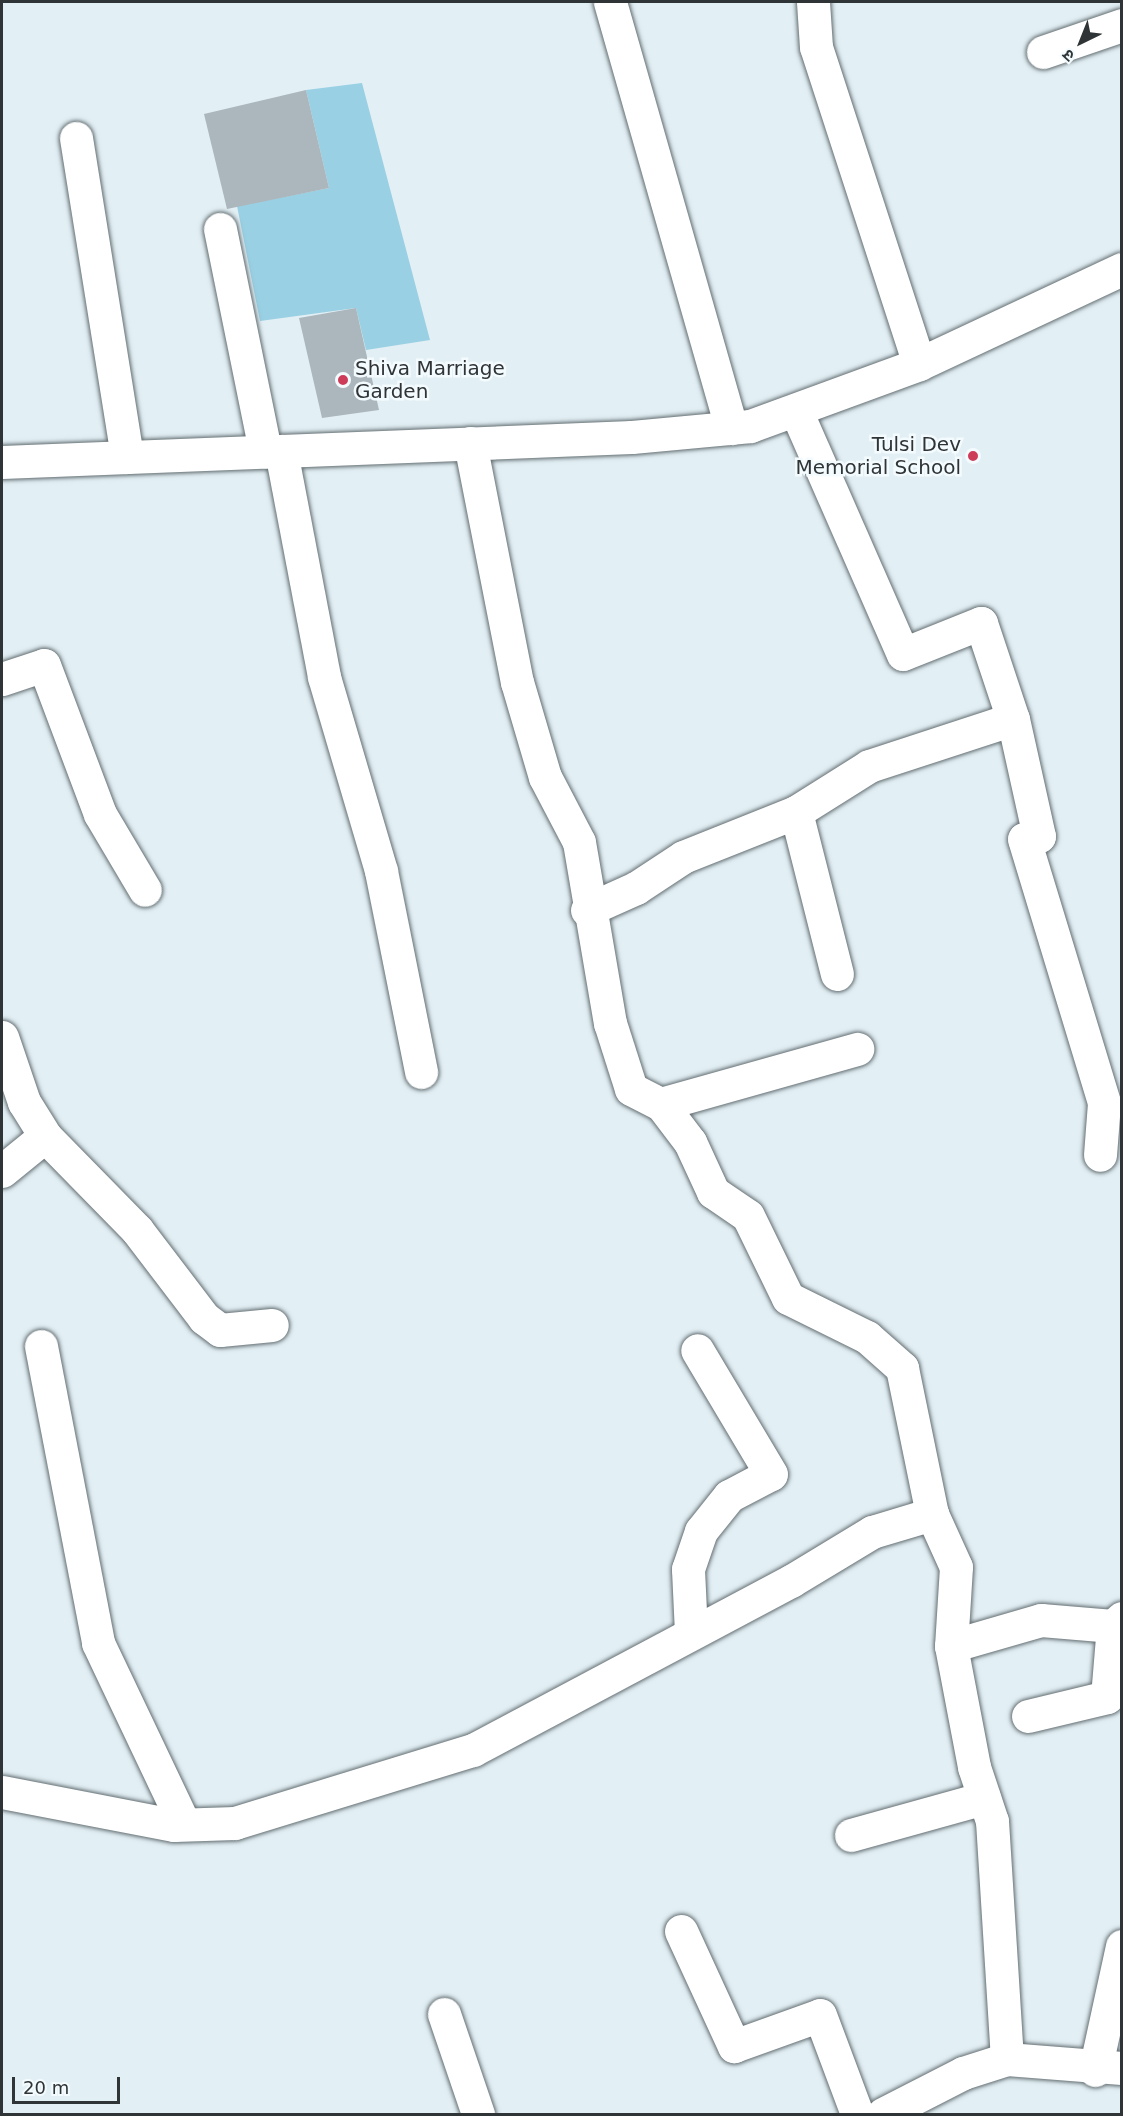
<!DOCTYPE html>
<meta charset="utf-8">
<style>
body{margin:0}
#map{position:relative;width:1123px;height:2116px;overflow:hidden;background:#e2eff4;font-family:"DejaVu Sans","Noto Sans Devanagari",sans-serif}
div>[style]{position:absolute}
.green>*{inset:0;background:#9ad0e4}
.building>*{inset:0;background:#abb7bc}
.roads{filter:drop-shadow(0 0 2px #636e72) drop-shadow(0 0 2px #636e72)}
.minor>*{height:33px;margin:-16.5px;padding:0 16.5px;transform-origin:16.5px;border-radius:16.5px;background:#fff}
.major>*{height:33px;margin:-16.5px;padding:0 16.5px;transform-origin:16.5px;border-radius:16.5px;background:#fff}
.dots>*{width:16px;height:16px;translate:-50% -50%;box-sizing:border-box;border:3px solid #f4fbfe;border-radius:50%}
span{translate:-50% -50%;white-space:nowrap;text-align:center;line-height:1.15;-webkit-text-stroke:5px #f4fbfe;paint-order:stroke}
.poi-label{font-size:20px;color:#2f3436}
.left{translate:0 -50%;text-align:left}
.right{translate:-100% -50%;text-align:right}
.frame{position:absolute;inset:0;border:3px solid #2f3436;pointer-events:none}
.north{position:absolute;left:1051px;top:12px;width:60px;height:60px;-webkit-text-stroke:4px #f4fbfe;paint-order:stroke;rotate:223deg;font-size:16px;font-weight:700;line-height:24px;text-align:center;color:#2f3436}
.north::after{content:'';display:block;margin:auto;width:21px;height:27px;background:#2f3436;clip-path:polygon(50% 0,100% 100%,50% 72%,0 100%)}
.scale{position:absolute;left:12px;top:2077px;width:108px;height:27px;box-sizing:border-box;border:3px solid #2f3436;border-top:0;padding-left:8px;font-size:18px;line-height:21px;white-space:nowrap;color:#2f3436;-webkit-text-stroke:4px #f4fbfe;paint-order:stroke}
</style>
<div id="map">
<div class="green">
<i style="clip-path:polygon(362px 83px,430px 340px,366px 350px,356px 308px,260px 321px,237px 206px,329px 188px,306px 90px)"></i>
</div>
<div class="building">
<i style="clip-path:polygon(306px 90px,329px 188px,227px 209px,204px 114px)"></i>
<i style="clip-path:polygon(356px 308px,379px 410px,322px 418px,299px 318px)"></i>
</div>
<div class="roads">
<div class="minor">
<i style="left:610px;top:2px;width:443px;rotate:74.1deg"></i>
<i style="left:813px;top:2px;width:45px;rotate:86.2deg"></i>
<i style="left:816px;top:47px;width:333px;rotate:72deg"></i>
<i style="left:1043px;top:52px;width:83px;rotate:-18.9deg"></i>
<i style="left:76px;top:138px;width:323px;rotate:80.9deg"></i>
<i style="left:220px;top:229px;width:227px;rotate:78.5deg"></i>
<i style="left:797px;top:413px;width:263px;rotate:66.3deg"></i>
<i style="left:903px;top:654px;width:84px;rotate:-21.7deg"></i>
<i style="left:981px;top:623px;width:101px;rotate:71.6deg"></i>
<i style="left:1013px;top:719px;width:120px;rotate:77.5deg"></i>
<i style="left:1039px;top:836px;width:15px;rotate:169deg"></i>
<i style="left:1024px;top:839px;width:276px;rotate:73.1deg"></i>
<i style="left:1104px;top:1103px;width:52px;rotate:94.4deg"></i>
<i style="left:470px;top:443px;width:244px;rotate:78.9deg"></i>
<i style="left:517px;top:682px;width:99px;rotate:73.6deg"></i>
<i style="left:545px;top:777px;width:73px;rotate:62.4deg"></i>
<i style="left:579px;top:842px;width:184px;rotate:80.3deg"></i>
<i style="left:610px;top:1023px;width:69px;rotate:72.3deg"></i>
<i style="left:631px;top:1089px;width:34px;rotate:27deg"></i>
<i style="left:661px;top:1104px;width:48px;rotate:52.7deg"></i>
<i style="left:690px;top:1142px;width:55px;rotate:65.3deg"></i>
<i style="left:713px;top:1192px;width:42px;rotate:34.4deg"></i>
<i style="left:748px;top:1216px;width:91px;rotate:64deg"></i>
<i style="left:788px;top:1298px;width:88px;rotate:26.3deg"></i>
<i style="left:867px;top:1337px;width:47px;rotate:41.5deg"></i>
<i style="left:902px;top:1368px;width:149px;rotate:78.4deg"></i>
<i style="left:932px;top:1514px;width:58px;rotate:65.6deg"></i>
<i style="left:956px;top:1567px;width:79px;rotate:93.6deg"></i>
<i style="left:951px;top:1646px;width:123px;rotate:79.2deg"></i>
<i style="left:974px;top:1767px;width:57px;rotate:71.6deg"></i>
<i style="left:992px;top:1821px;width:238px;rotate:86.4deg"></i>
<i style="left:281px;top:451px;width:230px;rotate:79.2deg"></i>
<i style="left:324px;top:677px;width:202px;rotate:73.6deg"></i>
<i style="left:381px;top:871px;width:205px;rotate:78.7deg"></i>
<i style="left:2px;top:679px;width:44px;rotate:-18.4deg"></i>
<i style="left:44px;top:665px;width:159px;rotate:69.4deg"></i>
<i style="left:100px;top:814px;width:88px;rotate:59.4deg"></i>
<i style="left:796px;top:812px;width:167px;rotate:75.8deg"></i>
<i style="left:587px;top:910px;width:54px;rotate:-24.2deg"></i>
<i style="left:636px;top:888px;width:56px;rotate:-33.4deg"></i>
<i style="left:683px;top:857px;width:122px;rotate:-21.7deg"></i>
<i style="left:796px;top:812px;width:86px;rotate:-32.2deg"></i>
<i style="left:869px;top:766px;width:151px;rotate:-18.1deg"></i>
<i style="left:2px;top:1037px;width:69px;rotate:71.3deg"></i>
<i style="left:24px;top:1102px;width:40px;rotate:58deg"></i>
<i style="left:45px;top:1136px;width:132px;rotate:45.6deg"></i>
<i style="left:137px;top:1230px;width:111px;rotate:52.7deg"></i>
<i style="left:204px;top:1318px;width:20px;rotate:37deg"></i>
<i style="left:220px;top:1330px;width:52px;rotate:-5.5deg"></i>
<i style="left:661px;top:1104px;width:204px;rotate:-15.7deg"></i>
<i style="left:2px;top:1171px;width:55px;rotate:-39.1deg"></i>
<i style="left:41px;top:1346px;width:302px;rotate:79.1deg"></i>
<i style="left:98px;top:1643px;width:200px;rotate:64.6deg"></i>
<i style="left:691px;top:1633px;width:64px;rotate:-92.7deg"></i>
<i style="left:688px;top:1569px;width:40px;rotate:-71.1deg"></i>
<i style="left:701px;top:1531px;width:45px;rotate:-51.3deg"></i>
<i style="left:729px;top:1496px;width:47px;rotate:-27.6deg"></i>
<i style="left:771px;top:1474px;width:144px;rotate:-120.8deg"></i>
<i style="left:951px;top:1646px;width:94px;rotate:-16.1deg"></i>
<i style="left:1041px;top:1620px;width:72px;rotate:4.8deg"></i>
<i style="left:1113px;top:1626px;width:12px;rotate:-42deg"></i>
<i style="left:1028px;top:1716px;width:81px;rotate:-13.5deg"></i>
<i style="left:1107px;top:1697px;width:71px;rotate:-85.2deg"></i>
<i style="left:2px;top:1792px;width:175px;rotate:10.9deg"></i>
<i style="left:174px;top:1825px;width:61px;rotate:-1.9deg"></i>
<i style="left:235px;top:1823px;width:249px;rotate:-17.1deg"></i>
<i style="left:473px;top:1750px;width:360px;rotate:-28deg"></i>
<i style="left:791px;top:1581px;width:95px;rotate:-31.2deg"></i>
<i style="left:872px;top:1532px;width:63px;rotate:-16.7deg"></i>
<i style="left:851px;top:1835px;width:138px;rotate:-15.5deg"></i>
<i style="left:681px;top:1931px;width:127px;rotate:65.3deg"></i>
<i style="left:734px;top:2046px;width:91px;rotate:-19.8deg"></i>
<i style="left:820px;top:2015px;width:106px;rotate:69.5deg"></i>
<i style="left:444px;top:2014px;width:106px;rotate:71.2deg"></i>
<i style="left:1095px;top:2070px;width:127px;rotate:-77.7deg"></i>
<i style="left:883px;top:2114px;width:90px;rotate:-27.1deg"></i>
<i style="left:963px;top:2073px;width:46px;rotate:-17.7deg"></i>
<i style="left:1007px;top:2059px;width:115px;rotate:4.5deg"></i>
</div>
<div class="major">
<i style="left:2px;top:462px;width:630px;rotate:-2.27deg"></i>
<i style="left:632px;top:437px;width:119px;rotate:-5.3deg"></i>
<i style="left:750px;top:426px;width:180px;rotate:-20.1deg"></i>
<i style="left:919px;top:364px;width:224px;rotate:-25.1deg"></i>
</div>
</div>
<div class="dots">
<i style="left:343px;top:380px;background:#cd3d59"></i>
<i style="left:973px;top:456px;background:#cd3d59"></i>
</div>
<div class="poi-label">
<span class="left" style="left:355px;top:380px">Shiva Marriage<br>Garden</span>
<span class="right" style="left:961px;top:456px">Tulsi Dev<br>Memorial School</span>
</div>
<div class="frame"></div>
<div class="north">उ</div>
<div class="scale">20 m</div>
</div>
